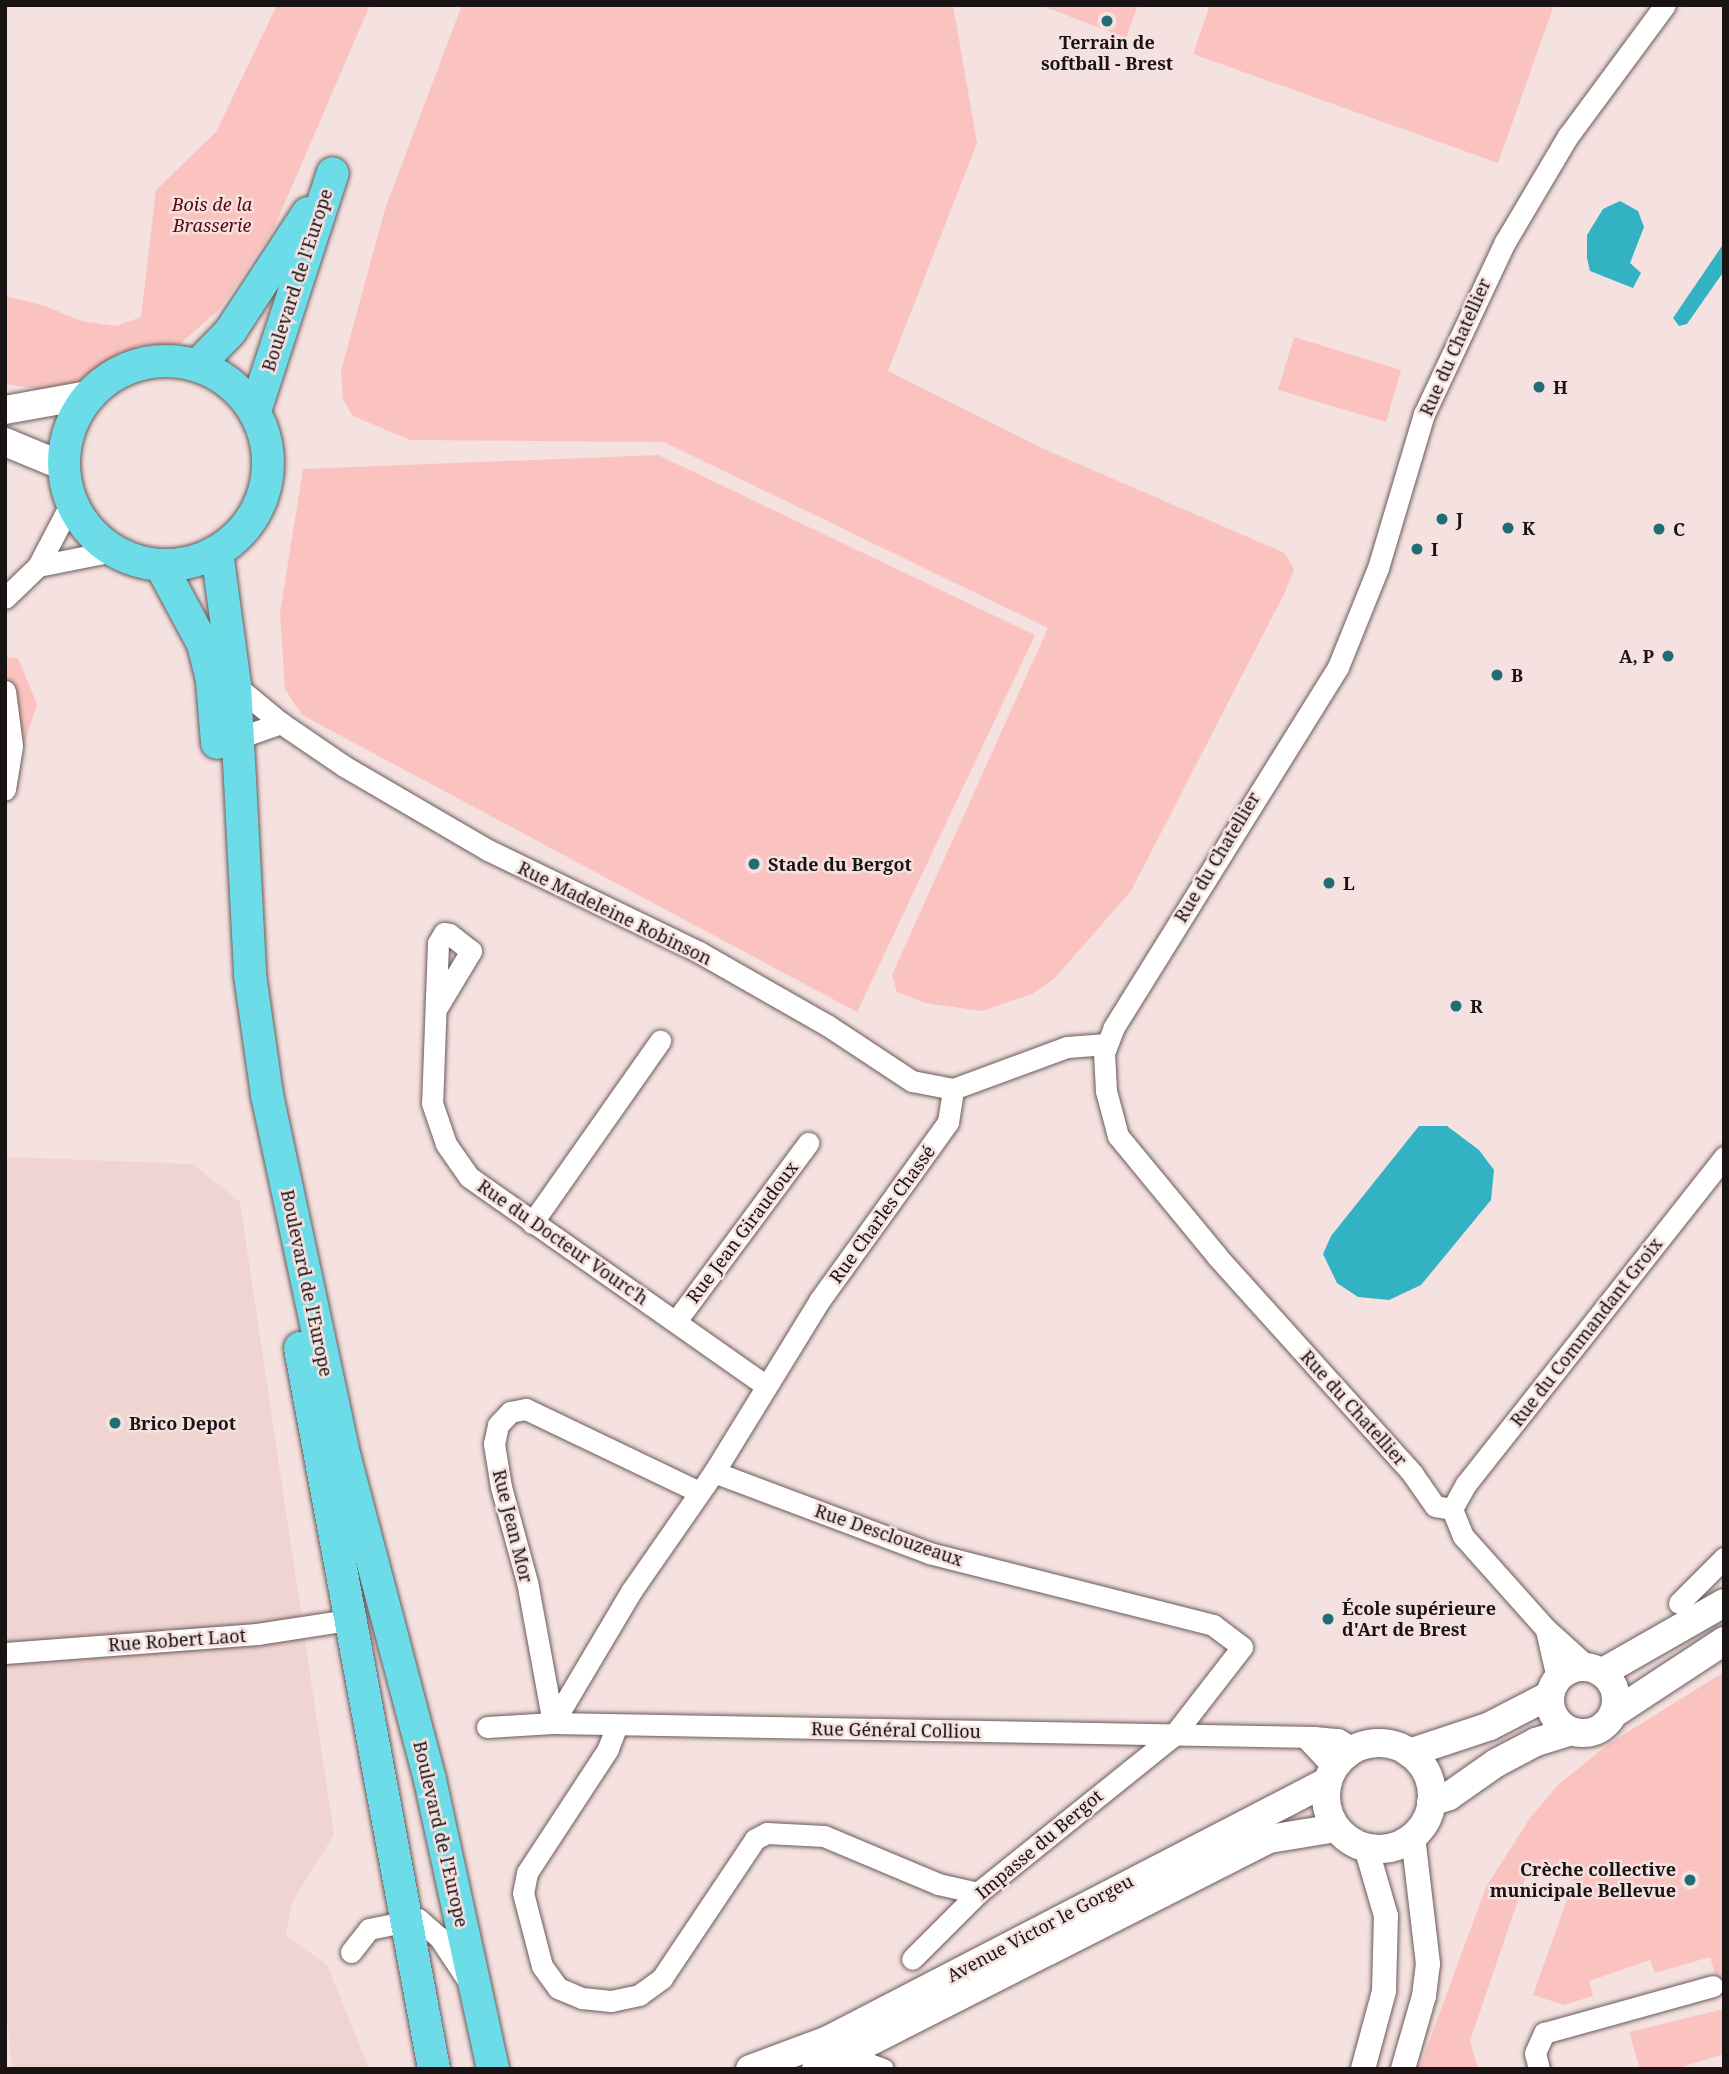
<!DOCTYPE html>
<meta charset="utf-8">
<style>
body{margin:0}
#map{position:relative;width:1729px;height:2074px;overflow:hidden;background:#f4e1e0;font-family:"Noto Serif",serif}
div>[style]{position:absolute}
.built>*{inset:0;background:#f0d4d2}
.green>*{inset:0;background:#fac3c0}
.water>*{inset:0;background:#32b2c3}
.roads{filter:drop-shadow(0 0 2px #6a5a59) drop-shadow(0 0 2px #6a5a59)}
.minor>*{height:21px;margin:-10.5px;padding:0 10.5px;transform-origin:10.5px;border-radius:10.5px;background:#fff}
.tertiary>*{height:24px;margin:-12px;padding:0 12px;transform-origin:12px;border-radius:12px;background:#fff}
.secondary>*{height:28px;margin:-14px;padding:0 14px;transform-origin:14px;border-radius:14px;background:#fff}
.secondary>.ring{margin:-14px;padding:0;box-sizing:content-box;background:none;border:28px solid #fff;border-radius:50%}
.primary>*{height:32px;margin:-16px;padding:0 16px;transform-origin:16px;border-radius:16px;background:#6ddce9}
.primary>.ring{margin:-16px;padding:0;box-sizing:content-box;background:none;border:32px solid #6ddce9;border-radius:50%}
.dots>*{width:19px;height:19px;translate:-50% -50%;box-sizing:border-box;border:4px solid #f4e1e0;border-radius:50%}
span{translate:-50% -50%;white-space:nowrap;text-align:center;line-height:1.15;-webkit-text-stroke:5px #f4e1e0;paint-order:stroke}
.poi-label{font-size:18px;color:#191313;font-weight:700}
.left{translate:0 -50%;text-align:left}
.right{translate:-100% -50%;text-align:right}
.park-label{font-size:18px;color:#580711;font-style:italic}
.street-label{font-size:18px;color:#191313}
.frame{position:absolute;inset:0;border:7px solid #191313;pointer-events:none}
</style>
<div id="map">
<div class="built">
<i style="clip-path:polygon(5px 1157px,193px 1164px,240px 1202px,334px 1835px,292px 1902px,286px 1935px,327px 1965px,369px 2069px,12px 2069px,5px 1999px)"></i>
</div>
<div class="green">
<i style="clip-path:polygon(277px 5px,370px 5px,274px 228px,220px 309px,180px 344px,138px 346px,62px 393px,5px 384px,5px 296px,43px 305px,81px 321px,116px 326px,141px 317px,156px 190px,216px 132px)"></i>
<i style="clip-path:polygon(462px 5px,953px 5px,977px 143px,888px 371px,1044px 449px,1285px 553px,1294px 570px,1284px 594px,1131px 891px,1054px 979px,1032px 994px,982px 1011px,925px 1003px,897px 992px,892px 975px,1048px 628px,664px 442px,410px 440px,353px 416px,343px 400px,341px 371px,385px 209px)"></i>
<i style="clip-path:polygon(1040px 5px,1138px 5px,1126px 38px)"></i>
<i style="clip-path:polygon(1210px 5px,1554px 5px,1498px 163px,1193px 54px)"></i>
<i style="clip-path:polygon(1294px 337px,1401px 370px,1386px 422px,1278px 390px)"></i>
<i style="clip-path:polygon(658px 455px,1035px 635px,857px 1012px,302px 715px,285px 689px,280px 613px,303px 469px)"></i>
<i style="clip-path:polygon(5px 657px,18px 658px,37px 704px,5px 805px)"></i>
<i style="clip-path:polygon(1724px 1672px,1724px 2004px,1710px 1957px,1655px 1973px,1650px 1960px,1589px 1981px,1593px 1996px,1564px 2005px,1533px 1995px,1574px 1880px,1531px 1862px,1470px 2041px,1478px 2069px,1419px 2069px,1486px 1887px,1530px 1818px,1557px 1786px,1607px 1745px)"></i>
<i style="clip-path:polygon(1724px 2009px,1724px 2054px,1675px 2069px,1640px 2069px,1629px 2032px)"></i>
</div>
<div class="water">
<i style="clip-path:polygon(1620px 201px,1638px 211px,1644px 227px,1630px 263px,1641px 273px,1633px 288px,1590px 271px,1587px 258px,1587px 235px,1603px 209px)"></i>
<i style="clip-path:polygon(1724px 243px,1724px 271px,1687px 324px,1679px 326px,1673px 318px)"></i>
<i style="clip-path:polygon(1419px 1126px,1447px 1126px,1479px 1150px,1494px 1170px,1491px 1200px,1421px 1285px,1389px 1300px,1358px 1297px,1337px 1283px,1323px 1254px,1331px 1236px)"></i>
</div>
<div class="roads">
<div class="minor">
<i style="left:38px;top:566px;width:71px;rotate:-62.4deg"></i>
<i style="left:5px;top:598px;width:46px;rotate:-44.1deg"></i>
<i style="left:38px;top:566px;width:76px;rotate:-11.3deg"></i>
<i style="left:235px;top:685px;width:60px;rotate:39.6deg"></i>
<i style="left:281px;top:723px;width:76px;rotate:34.3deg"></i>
<i style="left:344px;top:766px;width:167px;rotate:30.3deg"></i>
<i style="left:488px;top:850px;width:234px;rotate:25.8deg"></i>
<i style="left:699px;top:952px;width:147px;rotate:29.7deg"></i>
<i style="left:827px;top:1025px;width:102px;rotate:33.4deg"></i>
<i style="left:912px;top:1081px;width:42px;rotate:11deg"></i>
<i style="left:5px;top:691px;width:55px;rotate:82.7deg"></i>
<i style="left:12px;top:746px;width:44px;rotate:99.2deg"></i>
<i style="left:238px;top:738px;width:46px;rotate:-19.2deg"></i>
<i style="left:436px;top:1009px;width:68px;rotate:-58.9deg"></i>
<i style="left:471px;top:951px;width:28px;rotate:-142deg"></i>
<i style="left:449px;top:934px;width:5px;rotate:-169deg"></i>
<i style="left:444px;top:933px;width:12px;rotate:121deg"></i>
<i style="left:438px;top:943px;width:160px;rotate:92.1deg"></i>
<i style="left:432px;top:1103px;width:43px;rotate:71.1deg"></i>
<i style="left:446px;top:1144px;width:40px;rotate:55.1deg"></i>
<i style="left:469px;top:1177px;width:363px;rotate:35.1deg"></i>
<i style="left:532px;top:1223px;width:223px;rotate:-54.9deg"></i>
<i style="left:676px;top:1321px;width:222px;rotate:-53.4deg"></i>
<i style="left:714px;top:1472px;width:230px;rotate:20.6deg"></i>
<i style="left:929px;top:1553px;width:293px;rotate:14.2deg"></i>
<i style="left:1213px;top:1625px;width:36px;rotate:37deg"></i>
<i style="left:1242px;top:1647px;width:113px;rotate:127.8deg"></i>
<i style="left:1173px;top:1736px;width:250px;rotate:141.2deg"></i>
<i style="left:978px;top:1893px;width:93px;rotate:135deg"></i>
<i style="left:1452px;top:1509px;width:17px;rotate:-170deg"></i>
<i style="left:1435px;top:1506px;width:39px;rotate:-125deg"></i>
<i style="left:1413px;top:1474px;width:293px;rotate:-132deg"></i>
<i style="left:1217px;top:1256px;width:156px;rotate:-129.5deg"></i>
<i style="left:1118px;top:1136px;width:47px;rotate:-104.9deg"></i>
<i style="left:1106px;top:1091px;width:38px;rotate:-93deg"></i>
<i style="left:1104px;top:1053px;width:28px;rotate:-69deg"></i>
<i style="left:1114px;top:1027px;width:424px;rotate:-58.1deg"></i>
<i style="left:1338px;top:667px;width:107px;rotate:-68deg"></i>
<i style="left:1378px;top:568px;width:161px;rotate:-73.4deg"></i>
<i style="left:1424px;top:414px;width:190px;rotate:-64.8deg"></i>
<i style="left:1505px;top:242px;width:123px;rotate:-59.3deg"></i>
<i style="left:1568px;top:136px;width:163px;rotate:-53.5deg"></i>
<i style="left:1452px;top:1509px;width:29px;rotate:-61deg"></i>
<i style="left:1466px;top:1484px;width:417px;rotate:-51.7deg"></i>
<i style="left:1452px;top:1509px;width:29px;rotate:68deg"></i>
<i style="left:1463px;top:1536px;width:123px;rotate:48.3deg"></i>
<i style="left:1545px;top:1628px;width:57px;rotate:42.1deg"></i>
<i style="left:1679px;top:1603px;width:64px;rotate:-45deg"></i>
<i style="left:1546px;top:1630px;width:49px;rotate:77.1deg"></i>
<i style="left:5px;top:1653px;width:253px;rotate:-4.3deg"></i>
<i style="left:257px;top:1634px;width:93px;rotate:-8.7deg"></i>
<i style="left:553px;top:1723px;width:155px;rotate:-59.3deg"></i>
<i style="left:632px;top:1590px;width:144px;rotate:-55.2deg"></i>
<i style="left:714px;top:1472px;width:201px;rotate:-58.4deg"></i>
<i style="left:819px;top:1301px;width:221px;rotate:-54.2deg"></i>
<i style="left:948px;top:1122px;width:33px;rotate:-81deg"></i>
<i style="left:953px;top:1089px;width:121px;rotate:-20.2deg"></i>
<i style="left:1067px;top:1047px;width:40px;rotate:-4.3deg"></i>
<i style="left:553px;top:1723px;width:143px;rotate:-100.4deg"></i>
<i style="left:527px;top:1582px;width:98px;rotate:-105.3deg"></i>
<i style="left:501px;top:1487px;width:44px;rotate:-99.2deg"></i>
<i style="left:494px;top:1444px;width:19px;rotate:-78deg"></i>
<i style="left:498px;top:1425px;width:18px;rotate:-47deg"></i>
<i style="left:510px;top:1412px;width:16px;rotate:-11deg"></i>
<i style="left:526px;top:1409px;width:190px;rotate:25.6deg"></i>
<i style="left:617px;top:1725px;width:26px;rotate:111deg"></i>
<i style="left:608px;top:1749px;width:148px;rotate:123.2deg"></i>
<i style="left:527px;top:1873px;width:20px;rotate:101deg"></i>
<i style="left:523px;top:1893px;width:75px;rotate:75.4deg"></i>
<i style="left:542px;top:1966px;width:27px;rotate:54deg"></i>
<i style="left:558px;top:1988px;width:26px;rotate:23deg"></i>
<i style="left:582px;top:1998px;width:29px;rotate:6deg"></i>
<i style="left:611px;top:2001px;width:29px;rotate:-12deg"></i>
<i style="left:639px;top:1995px;width:29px;rotate:-36deg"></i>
<i style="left:662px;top:1978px;width:167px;rotate:-56.2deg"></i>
<i style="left:755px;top:1839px;width:13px;rotate:-27deg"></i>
<i style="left:767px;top:1833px;width:57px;rotate:3deg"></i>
<i style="left:824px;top:1836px;width:124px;rotate:22.8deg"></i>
<i style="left:938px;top:1884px;width:41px;rotate:12.7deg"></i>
<i style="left:487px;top:1727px;width:66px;rotate:-3.5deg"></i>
<i style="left:553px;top:1723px;width:761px;rotate:1.05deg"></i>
<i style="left:1314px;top:1737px;width:24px;rotate:5deg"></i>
<i style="left:1338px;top:1739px;width:20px;rotate:30deg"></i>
<i style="left:1306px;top:1738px;width:41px;rotate:47deg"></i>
<i style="left:351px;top:1952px;width:29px;rotate:-52deg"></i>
<i style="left:369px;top:1929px;width:50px;rotate:-11.5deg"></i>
<i style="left:418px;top:1919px;width:28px;rotate:41deg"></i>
<i style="left:439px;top:1937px;width:50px;rotate:56.3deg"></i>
<i style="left:844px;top:2055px;width:41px;rotate:19.7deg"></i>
<i style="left:1539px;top:2069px;width:16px;rotate:-104deg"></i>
<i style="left:1535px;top:2053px;width:22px;rotate:-66deg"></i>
<i style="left:1544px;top:2033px;width:175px;rotate:-15.5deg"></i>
</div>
<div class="tertiary">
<i style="left:1363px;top:2069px;width:81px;rotate:-74.9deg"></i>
<i style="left:1384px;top:1991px;width:75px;rotate:-88.5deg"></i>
<i style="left:1386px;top:1916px;width:72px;rotate:-106.2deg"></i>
<i style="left:1403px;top:2069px;width:76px;rotate:-74deg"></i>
<i style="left:1424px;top:1996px;width:32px;rotate:-83deg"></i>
<i style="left:1428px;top:1964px;width:129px;rotate:-96.7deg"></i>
</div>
<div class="secondary">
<i style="left:5px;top:410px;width:84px;rotate:-10.2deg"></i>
<i style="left:5px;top:442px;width:63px;rotate:22.5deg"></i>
<i class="ring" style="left:1550px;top:1667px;width:38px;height:38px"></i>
<i style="left:1603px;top:1672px;width:139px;rotate:-29.7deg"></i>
<i style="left:1613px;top:1714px;width:133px;rotate:-33.3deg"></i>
<i class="ring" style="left:1326px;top:1743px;width:78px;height:78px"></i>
<i style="left:1409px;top:1753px;width:85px;rotate:-18.4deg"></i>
<i style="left:1490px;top:1726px;width:68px;rotate:-27.3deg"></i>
<i style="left:1431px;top:1802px;width:19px;rotate:-18deg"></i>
<i style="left:1449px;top:1796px;width:57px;rotate:-35.1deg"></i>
<i style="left:1496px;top:1763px;width:45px;rotate:-27.7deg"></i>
<i style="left:1536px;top:1742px;width:37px;rotate:-17deg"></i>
<i style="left:750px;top:2069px;width:83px;rotate:-20.4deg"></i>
<i style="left:828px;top:2040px;width:563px;rotate:-27.38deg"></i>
<i style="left:816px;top:2069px;width:508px;rotate:-26.92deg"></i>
<i style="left:1269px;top:1839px;width:68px;rotate:-9.3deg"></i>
</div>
<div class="primary">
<i class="ring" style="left:64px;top:361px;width:172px;height:172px"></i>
<i style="left:198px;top:365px;width:46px;rotate:-45.9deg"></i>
<i style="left:230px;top:332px;width:142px;rotate:-56.8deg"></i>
<i style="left:255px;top:411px;width:250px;rotate:-71.9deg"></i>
<i style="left:217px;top:552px;width:134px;rotate:82.3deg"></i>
<i style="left:235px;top:685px;width:290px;rotate:87deg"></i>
<i style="left:250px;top:975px;width:121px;rotate:81.9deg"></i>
<i style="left:267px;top:1095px;width:371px;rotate:77.9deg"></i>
<i style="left:345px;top:1458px;width:333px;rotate:75.2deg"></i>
<i style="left:430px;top:1780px;width:296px;rotate:77.7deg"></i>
<i style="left:161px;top:566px;width:89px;rotate:61.7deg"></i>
<i style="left:203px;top:644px;width:38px;rotate:76deg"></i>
<i style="left:212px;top:681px;width:62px;rotate:85.4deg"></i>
<i style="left:300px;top:1348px;width:733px;rotate:79.47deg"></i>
</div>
</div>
<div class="dots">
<i style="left:1107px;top:21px;background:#226c76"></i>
<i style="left:1539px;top:387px;background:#226c76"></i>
<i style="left:1442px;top:519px;background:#226c76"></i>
<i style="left:1508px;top:528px;background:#226c76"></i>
<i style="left:1659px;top:529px;background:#226c76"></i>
<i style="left:1417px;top:549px;background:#226c76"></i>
<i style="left:1668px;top:656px;background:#226c76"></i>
<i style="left:1497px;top:675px;background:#226c76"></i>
<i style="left:754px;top:864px;background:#226c76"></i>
<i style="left:1329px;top:883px;background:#226c76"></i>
<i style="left:1456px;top:1006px;background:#226c76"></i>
<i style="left:115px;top:1423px;background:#226c76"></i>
<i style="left:1328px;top:1619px;background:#226c76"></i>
<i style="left:1690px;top:1880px;background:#226c76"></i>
</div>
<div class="poi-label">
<span style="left:1107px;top:53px">Terrain de<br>softball - Brest</span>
<span class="left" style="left:1553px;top:387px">H</span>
<span class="left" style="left:1456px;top:519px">J</span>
<span class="left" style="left:1522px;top:528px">K</span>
<span class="left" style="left:1673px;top:529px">C</span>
<span class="left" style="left:1431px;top:549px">I</span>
<span class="right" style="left:1654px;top:656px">A, P</span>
<span class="left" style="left:1511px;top:675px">B</span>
<span class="left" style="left:768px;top:864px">Stade du Bergot</span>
<span class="left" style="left:1343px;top:883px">L</span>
<span class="left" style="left:1470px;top:1006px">R</span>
<span class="left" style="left:129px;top:1423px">Brico Depot</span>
<span class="left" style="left:1342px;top:1619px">École supérieure<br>d'Art de Brest</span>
<span class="right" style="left:1676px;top:1880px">Crèche collective<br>municipale Bellevue</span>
</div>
<div class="park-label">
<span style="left:212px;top:215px">Bois de la<br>Brasserie</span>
</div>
<div class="street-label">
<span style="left:297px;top:280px;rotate:-72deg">Boulevard de l'Europe</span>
<span style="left:1455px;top:347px;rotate:-66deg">Rue du Chatellier</span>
<span style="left:1217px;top:857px;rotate:-59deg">Rue du Chatellier</span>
<span style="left:615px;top:913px;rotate:26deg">Rue Madeleine Robinson</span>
<span style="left:882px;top:1214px;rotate:-54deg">Rue Charles Chassé</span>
<span style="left:742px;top:1232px;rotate:-53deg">Rue Jean Giraudoux</span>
<span style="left:563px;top:1242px;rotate:35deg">Rue du Docteur Vourc'h</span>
<span style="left:307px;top:1283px;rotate:78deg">Boulevard de l'Europe</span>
<span style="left:1586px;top:1332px;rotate:-52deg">Rue du Commandant Groix</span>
<span style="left:1354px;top:1408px;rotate:48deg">Rue du Chatellier</span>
<span style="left:513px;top:1526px;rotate:76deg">Rue Jean Mor</span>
<span style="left:889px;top:1535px;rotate:19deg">Rue Desclouzeaux</span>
<span style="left:177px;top:1640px;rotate:-4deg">Rue Robert Laot</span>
<span style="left:896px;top:1730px;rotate:1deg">Rue Général Colliou</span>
<span style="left:441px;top:1834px;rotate:77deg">Boulevard de l'Europe</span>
<span style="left:1039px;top:1844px;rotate:-40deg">Impasse du Bergot</span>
<span style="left:1040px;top:1928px;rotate:-28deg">Avenue Victor le Gorgeu</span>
</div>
<div class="frame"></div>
</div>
